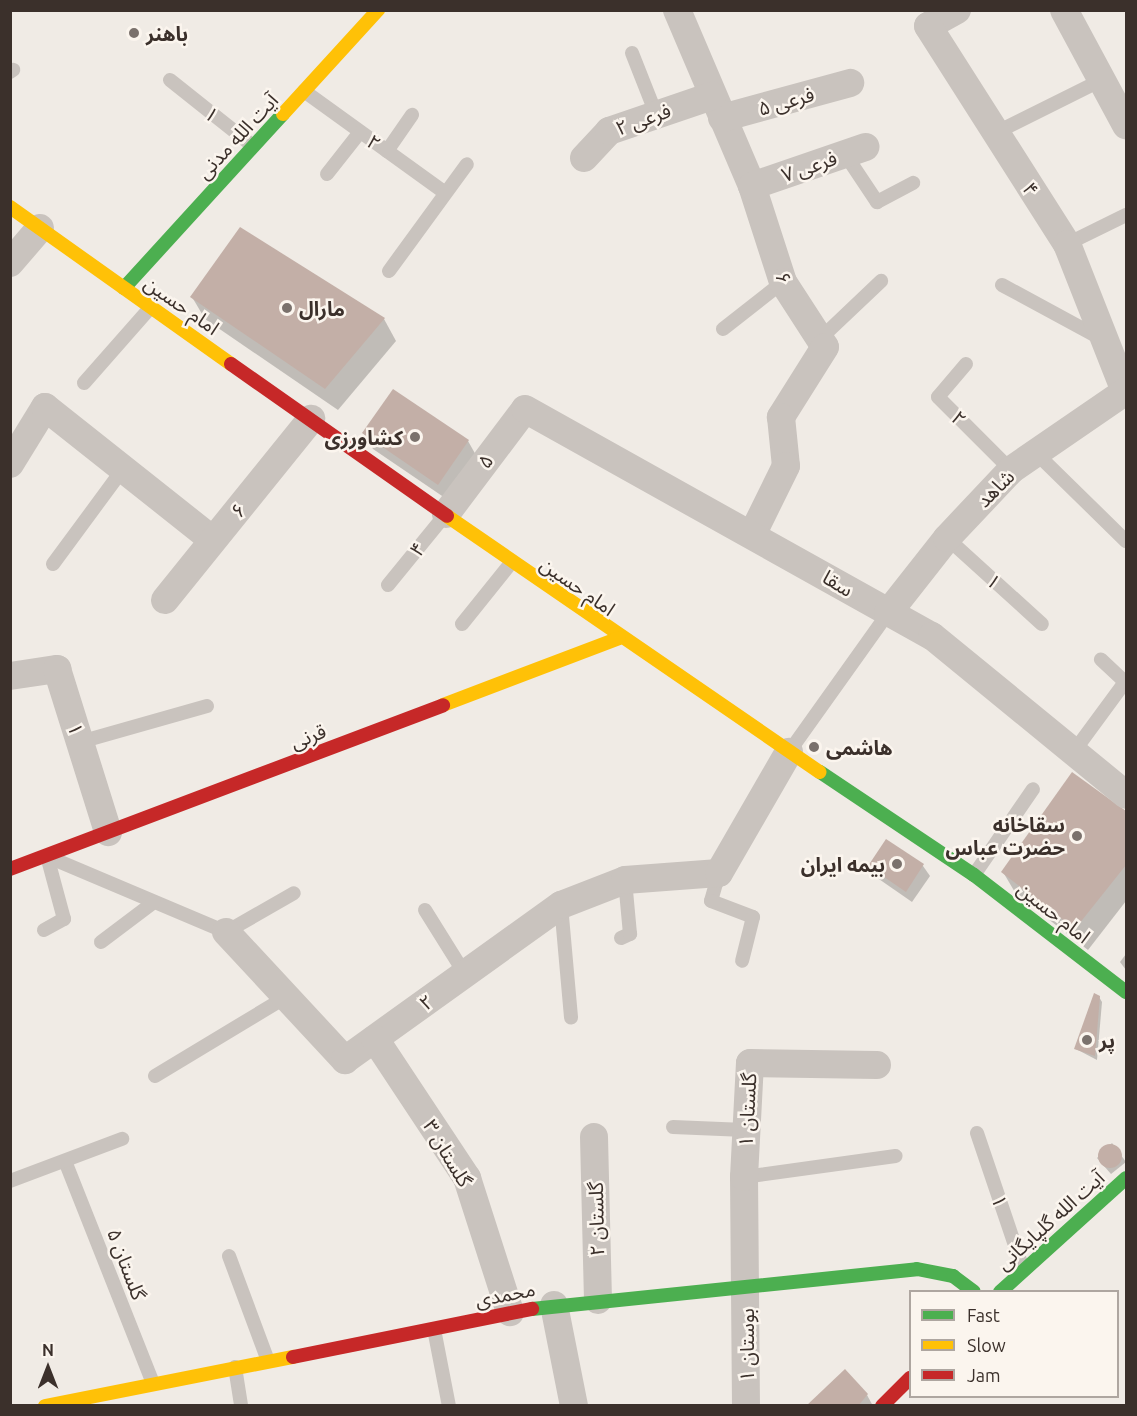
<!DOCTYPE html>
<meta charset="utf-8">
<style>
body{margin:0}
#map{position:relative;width:1137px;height:1416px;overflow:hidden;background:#f0ebe5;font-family:Ubuntu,"Noto Sans Arabic",sans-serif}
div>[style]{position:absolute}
.shadow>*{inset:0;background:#0003}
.building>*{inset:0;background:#c3afa7}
.round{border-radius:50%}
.lane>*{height:14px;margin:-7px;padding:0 7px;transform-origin:7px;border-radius:7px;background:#c9c3be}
.street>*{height:28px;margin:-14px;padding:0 14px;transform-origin:14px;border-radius:14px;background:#c9c3be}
.fast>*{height:14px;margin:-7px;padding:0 7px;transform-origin:7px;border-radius:7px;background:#4caf50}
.slow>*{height:14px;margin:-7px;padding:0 7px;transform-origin:7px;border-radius:7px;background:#ffc107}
.jam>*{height:14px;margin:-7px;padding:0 7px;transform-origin:7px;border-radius:7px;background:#c62828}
.dots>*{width:16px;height:16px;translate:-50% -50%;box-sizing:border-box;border:3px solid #fbf5ee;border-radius:50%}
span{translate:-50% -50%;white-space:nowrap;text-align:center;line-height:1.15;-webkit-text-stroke:5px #fbf5ee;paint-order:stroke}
.poi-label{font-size:20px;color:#3b302b;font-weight:700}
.left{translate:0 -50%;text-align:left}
.right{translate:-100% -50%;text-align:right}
.street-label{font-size:20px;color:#3b302b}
.frame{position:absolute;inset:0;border:12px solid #3b302b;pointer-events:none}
.legend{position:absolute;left:909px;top:1290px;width:210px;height:108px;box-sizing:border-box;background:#fbf5ee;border:2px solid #aea6a0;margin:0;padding:8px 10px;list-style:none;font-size:18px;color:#3b302b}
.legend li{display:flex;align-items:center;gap:12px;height:30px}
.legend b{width:30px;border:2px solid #aea6a0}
.north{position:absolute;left:18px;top:1338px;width:60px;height:60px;-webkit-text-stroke:4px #fbf5ee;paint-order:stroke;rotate:0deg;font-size:16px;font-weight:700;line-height:24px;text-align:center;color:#3b302b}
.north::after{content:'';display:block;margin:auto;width:21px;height:27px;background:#3b302b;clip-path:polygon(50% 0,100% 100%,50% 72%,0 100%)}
</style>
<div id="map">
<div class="shadow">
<i style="clip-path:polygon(192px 297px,384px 319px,396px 341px,338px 410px,205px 319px)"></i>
<i style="clip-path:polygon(363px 433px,468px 441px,477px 457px,448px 500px,373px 449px)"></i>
<i style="clip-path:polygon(1115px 809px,1126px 811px,1126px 901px,1088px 950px,1016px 894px,1003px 872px)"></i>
<i style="clip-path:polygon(887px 841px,923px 866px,930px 876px,912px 902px,876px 877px,869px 866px)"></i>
<i style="clip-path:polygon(1126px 954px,1126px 970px,1120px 962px)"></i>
<i style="clip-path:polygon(1099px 997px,1102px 1002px,1097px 1060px,1076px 1049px)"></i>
<i style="clip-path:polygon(1112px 1143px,1126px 1162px,1111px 1174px,1097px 1158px)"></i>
<i style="clip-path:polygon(867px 1395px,873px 1406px,815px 1406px)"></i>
</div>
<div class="building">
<i style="clip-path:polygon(240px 227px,385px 318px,325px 389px,190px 297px)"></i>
<i style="clip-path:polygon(393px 389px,469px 440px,438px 485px,362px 433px)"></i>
<i style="clip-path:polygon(1072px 772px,1126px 811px,1126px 865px,1075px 929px,1001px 872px)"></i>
<i style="clip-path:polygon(886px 839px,924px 864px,906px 892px,868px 866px)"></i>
<i style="clip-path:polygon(1094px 993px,1100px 996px,1095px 1056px,1074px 1049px)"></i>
<i class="round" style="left:1098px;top:1144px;width:24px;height:24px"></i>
<i style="clip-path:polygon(845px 1369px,868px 1394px,858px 1406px,806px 1406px)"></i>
</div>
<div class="lane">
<i style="left:632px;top:53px;width:66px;rotate:68.5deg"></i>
<i style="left:10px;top:72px;width:4px;rotate:-34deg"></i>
<i style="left:170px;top:80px;width:106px;rotate:38.5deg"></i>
<i style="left:304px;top:91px;width:173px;rotate:35.8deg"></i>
<i style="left:995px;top:133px;width:119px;rotate:-26.4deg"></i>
<i style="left:387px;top:151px;width:44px;rotate:-55.2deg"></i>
<i style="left:845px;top:154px;width:58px;rotate:56.3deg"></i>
<i style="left:877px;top:202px;width:41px;rotate:-27.8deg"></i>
<i style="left:327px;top:174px;width:53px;rotate:-51.8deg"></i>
<i style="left:1067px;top:244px;width:66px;rotate:-26.2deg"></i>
<i style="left:389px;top:271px;width:132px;rotate:-53.9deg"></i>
<i style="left:1002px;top:285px;width:111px;rotate:28.4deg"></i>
<i style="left:723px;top:329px;width:76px;rotate:-38.1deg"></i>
<i style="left:821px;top:338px;width:83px;rotate:-43.5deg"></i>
<i style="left:966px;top:364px;width:43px;rotate:130.3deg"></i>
<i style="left:938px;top:397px;width:103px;rotate:45deg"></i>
<i style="left:84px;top:383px;width:101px;rotate:-48.6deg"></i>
<i style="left:1036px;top:453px;width:126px;rotate:44.4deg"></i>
<i style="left:947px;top:538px;width:128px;rotate:42.2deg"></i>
<i style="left:53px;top:564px;width:118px;rotate:-53.6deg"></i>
<i style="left:388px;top:585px;width:90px;rotate:-50.8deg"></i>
<i style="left:462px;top:624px;width:78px;rotate:-51.2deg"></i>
<i style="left:80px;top:742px;width:132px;rotate:-15.8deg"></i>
<i style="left:1075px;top:750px;width:84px;rotate:-53.7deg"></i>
<i style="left:1125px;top:682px;width:33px;rotate:-137deg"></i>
<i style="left:789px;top:752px;width:171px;rotate:-54.5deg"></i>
<i style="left:51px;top:858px;width:190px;rotate:22.9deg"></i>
<i style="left:226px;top:932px;width:78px;rotate:-29.8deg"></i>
<i style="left:719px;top:873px;width:29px;rotate:106deg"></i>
<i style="left:711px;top:901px;width:45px;rotate:20.9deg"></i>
<i style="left:753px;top:917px;width:45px;rotate:104deg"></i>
<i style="left:974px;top:875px;width:104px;rotate:-55.5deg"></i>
<i style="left:561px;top:905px;width:113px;rotate:84.9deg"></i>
<i style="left:425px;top:910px;width:75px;rotate:58deg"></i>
<i style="left:44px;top:930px;width:23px;rotate:-29deg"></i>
<i style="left:64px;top:919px;width:65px;rotate:-105.1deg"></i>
<i style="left:621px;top:938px;width:10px;rotate:-24deg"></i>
<i style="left:630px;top:934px;width:54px;rotate:-95.3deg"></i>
<i style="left:101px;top:942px;width:66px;rotate:-37deg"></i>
<i style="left:155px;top:1076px;width:153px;rotate:-31.1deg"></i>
<i style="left:673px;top:1127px;width:72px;rotate:2.4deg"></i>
<i style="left:977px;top:1133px;width:144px;rotate:71.3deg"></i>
<i style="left:65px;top:1161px;width:237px;rotate:68.4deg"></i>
<i style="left:744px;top:1177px;width:153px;rotate:-7.9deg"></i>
<i style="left:10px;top:1181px;width:120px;rotate:-20.6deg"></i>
<i style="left:229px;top:1256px;width:112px;rotate:69.6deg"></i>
<i style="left:434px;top:1329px;width:78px;rotate:79deg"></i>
<i style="left:235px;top:1367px;width:39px;rotate:81deg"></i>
</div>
<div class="street">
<i style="left:677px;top:10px;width:191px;rotate:66.9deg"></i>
<i style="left:752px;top:186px;width:101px;rotate:72.1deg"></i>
<i style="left:783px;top:282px;width:77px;rotate:57.1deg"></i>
<i style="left:825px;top:347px;width:83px;rotate:122.2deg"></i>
<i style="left:781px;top:417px;width:49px;rotate:84.2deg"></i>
<i style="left:786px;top:466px;width:75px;rotate:116.2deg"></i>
<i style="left:957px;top:10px;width:33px;rotate:151deg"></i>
<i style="left:928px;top:26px;width:259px;rotate:57.5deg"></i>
<i style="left:1067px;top:244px;width:158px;rotate:68.5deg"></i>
<i style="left:1064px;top:10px;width:131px;rotate:61.7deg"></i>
<i style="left:722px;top:118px;width:133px;rotate:-15.3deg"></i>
<i style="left:584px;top:158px;width:37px;rotate:-47deg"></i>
<i style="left:609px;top:131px;width:109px;rotate:-18.8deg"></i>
<i style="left:752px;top:186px;width:120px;rotate:-19deg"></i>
<i style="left:10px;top:263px;width:46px;rotate:-49.4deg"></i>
<i style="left:10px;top:464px;width:67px;rotate:-58.4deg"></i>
<i style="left:45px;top:407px;width:214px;rotate:38.4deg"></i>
<i style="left:446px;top:514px;width:131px;rotate:-53deg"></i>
<i style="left:525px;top:409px;width:466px;rotate:29.2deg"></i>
<i style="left:932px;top:636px;width:251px;rotate:39.3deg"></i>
<i style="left:165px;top:600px;width:233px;rotate:-51.1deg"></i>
<i style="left:888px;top:613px;width:95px;rotate:-51.8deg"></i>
<i style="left:947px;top:538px;width:93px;rotate:-46.7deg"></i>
<i style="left:1011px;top:470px;width:140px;rotate:-34.5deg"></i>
<i style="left:10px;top:676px;width:48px;rotate:-8.5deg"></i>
<i style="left:57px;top:669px;width:171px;rotate:72.6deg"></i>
<i style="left:226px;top:932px;width:175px;rotate:47.1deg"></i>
<i style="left:345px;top:1060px;width:266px;rotate:-35.7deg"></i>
<i style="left:561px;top:905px;width:69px;rotate:-21.3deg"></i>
<i style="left:625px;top:880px;width:94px;rotate:-4.3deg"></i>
<i style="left:719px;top:873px;width:140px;rotate:-60deg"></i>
<i style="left:375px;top:1039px;width:167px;rotate:56.5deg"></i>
<i style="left:467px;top:1178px;width:141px;rotate:72.2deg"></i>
<i style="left:594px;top:1137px;width:163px;rotate:88.6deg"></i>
<i style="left:554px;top:1305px;width:103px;rotate:78.8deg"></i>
<i style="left:746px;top:1406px;width:229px;rotate:-90.5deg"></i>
<i style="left:744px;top:1177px;width:114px;rotate:-87deg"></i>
<i style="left:750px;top:1063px;width:127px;rotate:0.9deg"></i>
</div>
<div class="fast">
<i style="left:124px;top:288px;width:236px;rotate:-47.6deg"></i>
<i style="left:820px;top:772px;width:185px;rotate:33.8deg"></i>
<i style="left:974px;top:875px;width:192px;rotate:37.6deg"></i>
<i style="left:1000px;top:1292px;width:170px;rotate:-42.1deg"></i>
<i style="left:532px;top:1309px;width:387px;rotate:-5.9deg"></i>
<i style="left:917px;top:1269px;width:37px;rotate:11deg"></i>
<i style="left:953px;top:1276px;width:26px;rotate:37deg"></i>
</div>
<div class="slow">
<i style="left:283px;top:114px;width:141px;rotate:-47.6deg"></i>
<i style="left:10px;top:207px;width:271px;rotate:35.4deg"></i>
<i style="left:447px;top:516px;width:452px;rotate:34.5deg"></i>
<i style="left:443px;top:705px;width:188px;rotate:-20.8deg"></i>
<i style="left:45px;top:1406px;width:253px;rotate:-11.2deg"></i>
</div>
<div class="jam">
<i style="left:231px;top:364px;width:264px;rotate:35.1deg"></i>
<i style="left:10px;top:869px;width:463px;rotate:-20.7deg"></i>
<i style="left:293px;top:1357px;width:244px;rotate:-11.4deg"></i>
<i style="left:882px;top:1406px;width:40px;rotate:-45deg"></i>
</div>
<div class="dots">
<i style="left:134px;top:33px;background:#7a716c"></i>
<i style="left:287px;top:308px;background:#7a716c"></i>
<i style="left:415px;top:437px;background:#7a716c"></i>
<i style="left:814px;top:747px;background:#7a716c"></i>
<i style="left:1077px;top:836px;background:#7a716c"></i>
<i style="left:897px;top:864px;background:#7a716c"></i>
<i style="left:1087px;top:1040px;background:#7a716c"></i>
</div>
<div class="poi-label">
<span class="left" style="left:146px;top:33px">باهنر</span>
<span class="left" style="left:299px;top:308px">مارال</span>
<span class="right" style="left:403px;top:437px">کشاورزی</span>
<span class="left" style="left:826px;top:747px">هاشمی</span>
<span class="right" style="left:1065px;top:836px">سقاخانه<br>حضرت عباس</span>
<span class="right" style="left:885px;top:864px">بیمه ایران</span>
<span class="left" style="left:1099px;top:1040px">پر</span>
</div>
<div class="street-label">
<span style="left:786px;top:101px;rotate:-16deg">فرعی ۵</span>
<span style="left:212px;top:114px;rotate:39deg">۱</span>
<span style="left:643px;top:119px;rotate:-20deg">فرعی ۲</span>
<span style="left:237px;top:136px;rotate:-47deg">آیت الله مدنی</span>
<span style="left:374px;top:142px;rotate:36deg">۲</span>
<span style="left:809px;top:166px;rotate:-19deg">فرعی ۷</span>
<span style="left:1031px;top:189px;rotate:57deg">۴</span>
<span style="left:784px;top:278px;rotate:66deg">۶</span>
<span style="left:182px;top:305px;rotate:35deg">امام حسین</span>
<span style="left:959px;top:418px;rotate:45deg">۲</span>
<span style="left:485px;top:461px;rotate:-53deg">۵</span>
<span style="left:995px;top:488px;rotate:-45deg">شاهد</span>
<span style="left:238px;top:510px;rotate:-51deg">۶</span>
<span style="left:417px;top:549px;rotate:-51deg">۴</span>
<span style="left:994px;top:581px;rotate:42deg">۱</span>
<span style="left:838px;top:583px;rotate:31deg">سقا</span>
<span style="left:578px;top:586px;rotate:35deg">امام حسین</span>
<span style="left:76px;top:729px;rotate:73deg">۱</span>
<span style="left:308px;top:736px;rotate:-21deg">قرنی</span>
<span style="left:1054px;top:912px;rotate:38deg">امام حسین</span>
<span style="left:426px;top:1002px;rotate:-36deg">۲</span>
<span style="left:747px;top:1110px;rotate:-87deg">گلستان ۱</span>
<span style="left:448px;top:1153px;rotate:59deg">گلستان ۳</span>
<span style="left:1000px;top:1201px;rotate:71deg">۱</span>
<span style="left:596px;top:1219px;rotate:-91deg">گلستان ۲</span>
<span style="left:1050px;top:1220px;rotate:-42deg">آیت الله گلپایگانی</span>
<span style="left:127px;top:1264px;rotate:69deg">گلستان ۵</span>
<span style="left:505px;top:1294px;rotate:-11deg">محمدی</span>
<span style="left:746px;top:1345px;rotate:-90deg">بوستان ۱</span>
</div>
<div class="frame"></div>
<ul class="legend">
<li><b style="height:8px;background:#4caf50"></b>Fast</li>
<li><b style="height:8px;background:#ffc107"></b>Slow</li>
<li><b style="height:8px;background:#c62828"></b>Jam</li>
</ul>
<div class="north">N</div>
</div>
